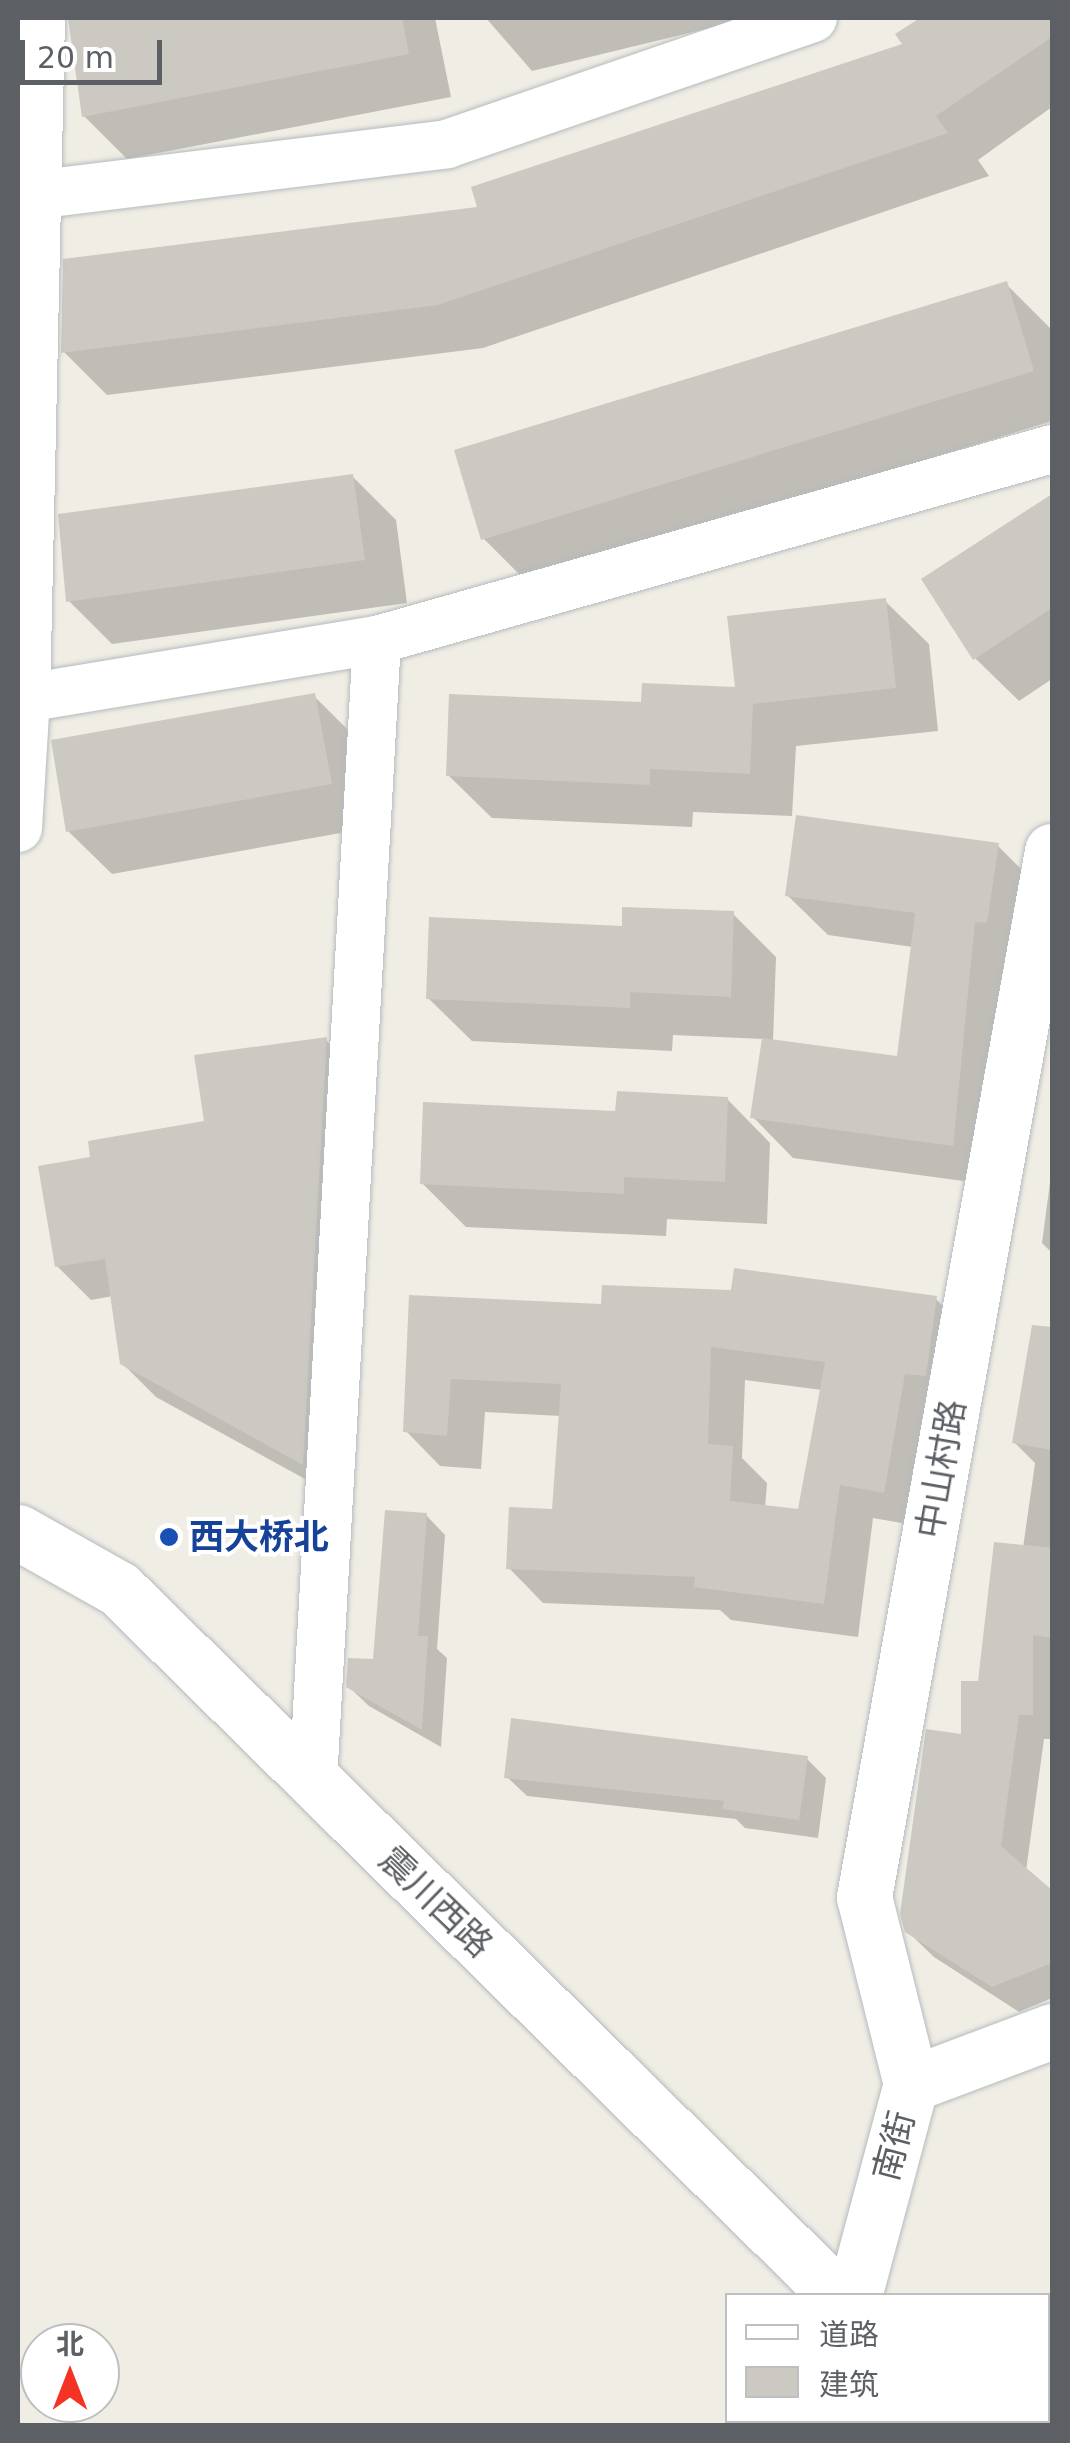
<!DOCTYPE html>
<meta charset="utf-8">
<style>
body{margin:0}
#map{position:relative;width:1070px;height:2443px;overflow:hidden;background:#efede4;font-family:"DejaVu Sans","Noto Sans SC",sans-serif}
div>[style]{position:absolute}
.shadow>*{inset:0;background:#0003}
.building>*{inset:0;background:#ccc9c3}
.roads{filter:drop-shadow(0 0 2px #b6babf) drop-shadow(0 0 2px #b6babf)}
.street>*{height:48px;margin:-24px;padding:0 24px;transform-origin:24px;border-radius:24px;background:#fff}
.secondary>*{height:55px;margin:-27.5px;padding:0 27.5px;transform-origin:27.5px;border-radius:27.5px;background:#fff}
.dots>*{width:28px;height:28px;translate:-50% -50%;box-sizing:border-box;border:5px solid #fff;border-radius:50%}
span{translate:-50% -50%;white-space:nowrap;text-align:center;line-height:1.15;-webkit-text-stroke:8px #fff;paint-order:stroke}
.street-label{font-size:35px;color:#5c6065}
.transit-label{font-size:35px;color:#164399;font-weight:700}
.left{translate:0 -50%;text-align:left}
.frame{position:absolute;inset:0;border:20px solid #5c6065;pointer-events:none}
.legend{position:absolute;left:725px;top:2293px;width:325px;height:130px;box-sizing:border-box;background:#fff;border:2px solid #bebfc1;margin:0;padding:12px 18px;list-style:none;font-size:30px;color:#5c6065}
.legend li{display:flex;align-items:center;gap:20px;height:50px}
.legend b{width:50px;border:2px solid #bebfc1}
.north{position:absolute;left:20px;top:2323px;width:100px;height:100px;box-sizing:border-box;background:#fff;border:2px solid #bebfc1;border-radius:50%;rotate:0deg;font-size:28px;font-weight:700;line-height:40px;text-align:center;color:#5c6065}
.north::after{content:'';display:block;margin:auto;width:35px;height:45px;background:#f53324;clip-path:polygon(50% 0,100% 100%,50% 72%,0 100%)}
.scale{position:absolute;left:20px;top:40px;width:142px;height:45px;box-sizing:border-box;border:5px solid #5c6065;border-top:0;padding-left:12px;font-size:30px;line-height:35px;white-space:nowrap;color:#5c6065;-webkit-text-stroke:8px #fff;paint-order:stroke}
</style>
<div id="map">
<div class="shadow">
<i style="clip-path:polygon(70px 18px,435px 18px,451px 97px,127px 159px,84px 116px)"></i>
<i style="clip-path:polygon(486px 18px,751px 18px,532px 71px)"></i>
<i style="clip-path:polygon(924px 18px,1052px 18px,1052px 107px,978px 160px,989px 176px,483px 348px,107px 395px,64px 352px,480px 209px,906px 45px,898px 35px)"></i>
<i style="clip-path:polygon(1006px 284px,1050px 328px,1052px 421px,527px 582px,483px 538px)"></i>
<i style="clip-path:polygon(352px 476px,396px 520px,407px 603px,112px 644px,68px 600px)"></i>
<i style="clip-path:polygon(1052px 497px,1052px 679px,1019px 701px,975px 658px,924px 580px)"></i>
<i style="clip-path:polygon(885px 601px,929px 644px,938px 731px,796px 746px,792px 816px,693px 812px,692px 827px,492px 818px,448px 775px,644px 705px,738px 690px)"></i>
<i style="clip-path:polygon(314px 696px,357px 739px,374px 827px,112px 874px,68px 831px)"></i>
<i style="clip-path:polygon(997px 845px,1038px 886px,993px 1185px,793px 1158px,753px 1117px,764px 1039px,673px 1035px,672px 1051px,472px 1041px,428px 998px,624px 928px,733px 914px,776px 957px,773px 1042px,899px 1059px,913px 947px,828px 935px,787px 895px)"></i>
<i style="clip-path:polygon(326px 1040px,360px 1073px,336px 1496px,156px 1397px,122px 1363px,113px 1296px,91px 1300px,57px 1266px,207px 1123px)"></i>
<i style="clip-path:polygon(727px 1099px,770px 1143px,767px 1224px,667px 1219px,666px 1236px,466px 1227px,422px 1183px,618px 1114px)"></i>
<i style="clip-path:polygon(1052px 1167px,1052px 1253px,1042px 1243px)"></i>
<i style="clip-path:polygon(evenodd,411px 1298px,604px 1307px,935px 1298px,970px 1333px,918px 1526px,873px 1518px,858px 1637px,731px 1620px,720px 1610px,543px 1603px,509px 1568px,554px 1511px,561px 1416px,485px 1412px,481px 1469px,440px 1466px,406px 1431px,411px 1298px,745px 1380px,822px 1390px,800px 1512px,765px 1508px,767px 1483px,742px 1458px,745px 1380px)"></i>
<i style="clip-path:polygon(1027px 1367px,1052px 1372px,1052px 1739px,1044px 1739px,1026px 1871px,1052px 1894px,1052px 1998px,1019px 2012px,934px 1957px,907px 1931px,1023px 1548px,1035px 1463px,1014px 1442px)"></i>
<i style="clip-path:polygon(426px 1515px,445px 1535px,437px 1649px,447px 1658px,441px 1747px,369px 1706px,348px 1686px,376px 1662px)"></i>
<i style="clip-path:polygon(807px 1759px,826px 1778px,818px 1838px,745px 1828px,736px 1819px,527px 1796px,507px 1777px)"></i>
</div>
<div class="building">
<i style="clip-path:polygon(68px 18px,402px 18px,409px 54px,82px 117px)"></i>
<i style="clip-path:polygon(920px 18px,1052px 18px,1052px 37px,936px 116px,948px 133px,438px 305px,61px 353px,63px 259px,477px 207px,471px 187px,902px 44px,895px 34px)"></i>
<i style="clip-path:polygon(1007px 281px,1034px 371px,481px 540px,454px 450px)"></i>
<i style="clip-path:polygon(353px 474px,365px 560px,66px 602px,58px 514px)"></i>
<i style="clip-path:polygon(1052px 494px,1052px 608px,973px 660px,921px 579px)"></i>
<i style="clip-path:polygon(886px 598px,896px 688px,753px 704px,750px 774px,650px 769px,650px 785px,446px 776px,449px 694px,641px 702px,642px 683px,735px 687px,727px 616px)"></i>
<i style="clip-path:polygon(315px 693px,332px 784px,66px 832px,51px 740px)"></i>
<i style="clip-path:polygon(796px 815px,999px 843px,987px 923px,975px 922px,953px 1146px,750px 1118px,762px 1038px,897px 1056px,915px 913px,785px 896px)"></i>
<i style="clip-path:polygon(622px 907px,734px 911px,731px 997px,630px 992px,630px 1008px,426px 999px,429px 917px,622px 926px)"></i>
<i style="clip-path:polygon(327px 1037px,303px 1465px,120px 1364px,105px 1259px,55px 1267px,38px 1166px,90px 1157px,88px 1141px,204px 1121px,194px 1055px)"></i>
<i style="clip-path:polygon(617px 1091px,728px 1097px,725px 1182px,624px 1177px,624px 1194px,420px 1184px,423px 1102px,615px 1111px)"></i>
<i style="clip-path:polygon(evenodd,734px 1268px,937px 1296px,926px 1376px,905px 1374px,884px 1493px,840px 1485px,824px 1604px,694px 1587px,695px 1577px,506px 1569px,509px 1507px,552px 1509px,561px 1384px,451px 1379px,447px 1436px,403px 1432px,409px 1295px,601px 1304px,602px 1285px,731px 1290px,734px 1268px,711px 1347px,825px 1362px,798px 1509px,730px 1501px,733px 1446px,708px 1444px,711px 1347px)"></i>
<i style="clip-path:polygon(1032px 1325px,1052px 1327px,1052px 1450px,1012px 1443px)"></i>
<i style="clip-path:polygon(385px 1510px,427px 1513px,418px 1636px,428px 1636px,422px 1730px,346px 1687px,348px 1658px,373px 1659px)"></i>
<i style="clip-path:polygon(994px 1542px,1052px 1548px,1052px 1638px,1033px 1635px,1033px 1715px,1019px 1715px,1001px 1846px,1052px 1890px,1052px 1963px,992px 1987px,905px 1932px,900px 1914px,926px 1729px,961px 1734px,961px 1681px,978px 1681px)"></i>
<i style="clip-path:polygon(511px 1718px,808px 1756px,799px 1820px,722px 1809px,724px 1801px,504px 1778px)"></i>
</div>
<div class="roads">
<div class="street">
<i style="left:41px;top:18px;width:680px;rotate:91.26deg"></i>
<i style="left:26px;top:698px;width:356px;rotate:-9.4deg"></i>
<i style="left:377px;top:640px;width:1144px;rotate:93.21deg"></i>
<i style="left:34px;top:195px;width:416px;rotate:-7deg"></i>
<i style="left:447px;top:144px;width:387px;rotate:-19deg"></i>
<i style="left:377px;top:640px;width:702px;rotate:-15.8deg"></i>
<i style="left:18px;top:828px;width:130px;rotate:-86.5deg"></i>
</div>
<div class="secondary">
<i style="left:18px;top:1532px;width:116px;rotate:29.4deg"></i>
<i style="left:119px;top:1589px;width:1008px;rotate:44.52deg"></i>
<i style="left:911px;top:2084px;width:193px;rotate:-104.1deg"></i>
<i style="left:864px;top:1897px;width:1063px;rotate:-79.81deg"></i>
<i style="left:854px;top:2296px;width:220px;rotate:-75deg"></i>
<i style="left:911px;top:2084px;width:151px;rotate:-20.6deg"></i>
<i style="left:1048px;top:2330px;width:4px"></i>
<i style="left:862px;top:2420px;width:6px;rotate:81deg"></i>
</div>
</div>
<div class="dots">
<i style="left:169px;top:1537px;background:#1a4fb4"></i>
</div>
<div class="street-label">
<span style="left:941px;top:1469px;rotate:-80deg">中山村路</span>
<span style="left:436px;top:1902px;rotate:44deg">震川西路</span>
<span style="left:894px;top:2146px;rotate:-75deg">南街</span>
</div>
<div class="transit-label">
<span class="left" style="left:189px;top:1537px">西大桥北</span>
</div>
<div class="frame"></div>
<ul class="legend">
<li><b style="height:12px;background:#fff"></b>道路</li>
<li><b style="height:28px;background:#ccc9c3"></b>建筑</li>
</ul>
<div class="north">北</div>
<div class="scale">20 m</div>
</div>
